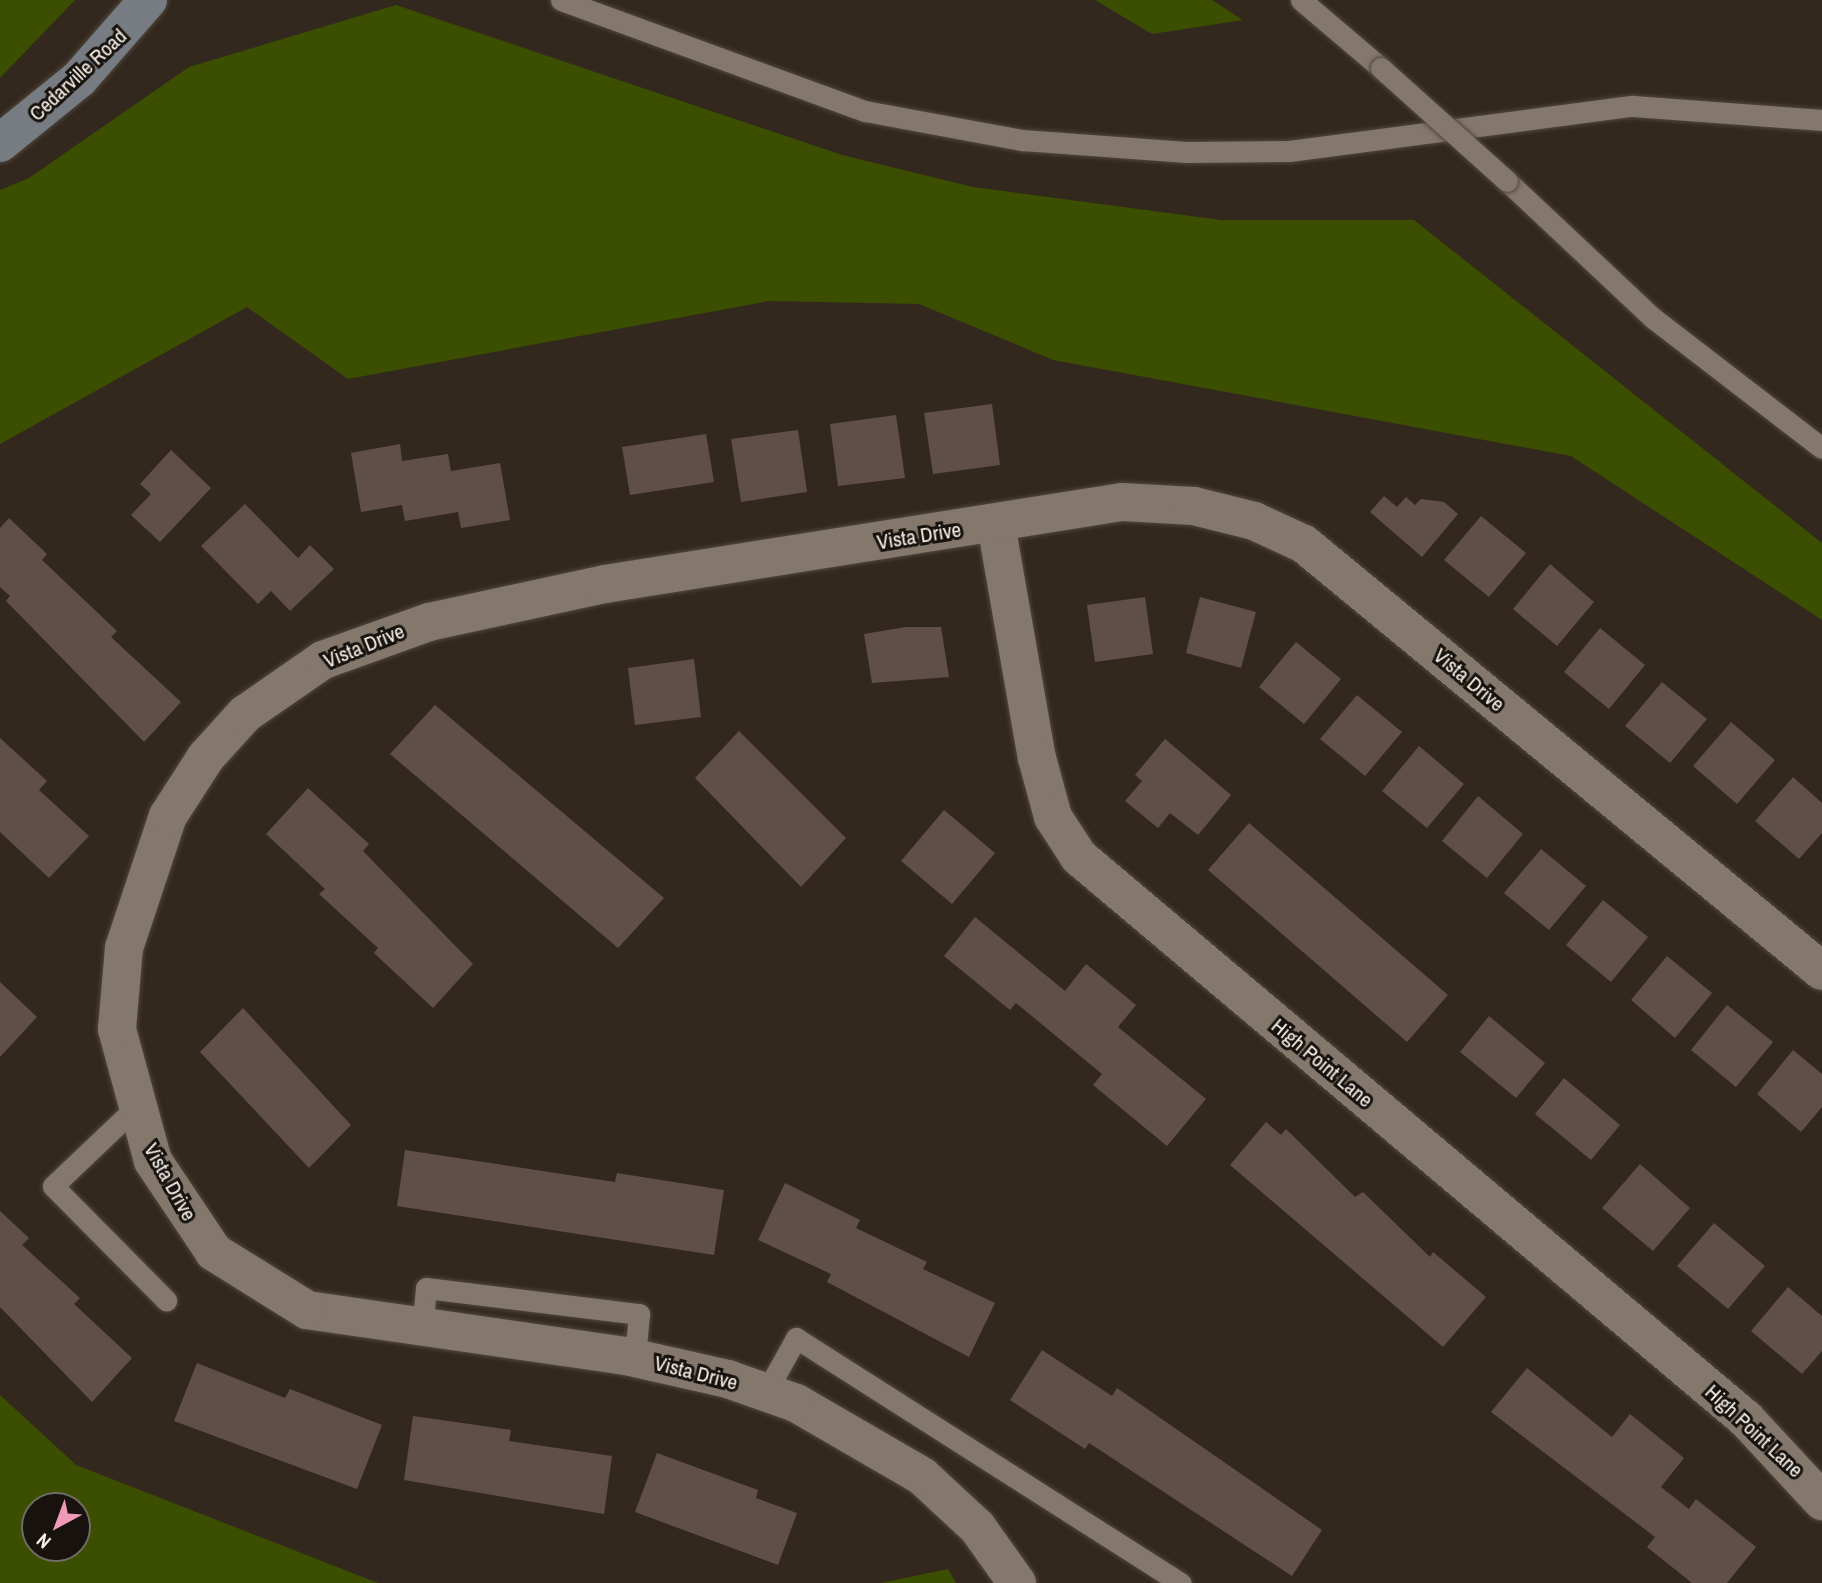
<!DOCTYPE html>
<style>
body{margin:0}
#map{position:relative;width:1822px;height:1583px;overflow:hidden;background:#33281e;font-family:"Archivo Narrow",sans-serif}
div>[style]{position:absolute}
.green>*{inset:0;background:#3c4f00}
.building>*{inset:0;background:#604e4b}
.roads{filter:drop-shadow(0 0 2px #4f473d) drop-shadow(0 0 2px #4f473d)}
.service>*{height:21px;margin:-10.5px;padding:0 10.5px;transform-origin:10.5px;border-radius:10.5px;background:#84776b}
.minor>*{height:38px;margin:-19px;padding:0 19px;transform-origin:19px;border-radius:19px;background:#84776b}
.secondary>*{height:38px;margin:-19px;padding:0 19px;transform-origin:19px;border-radius:19px;background:#767c82}
.bridges{filter:drop-shadow(0 0 2px #4f473d) drop-shadow(0 0 2px #4f473d)}
.service-bridge>*{height:21px;margin:-10.5px;padding:0 10.5px;transform-origin:10.5px;border-radius:10.5px;background:#84776b}
span{translate:-50% -50%;white-space:nowrap;text-align:center;line-height:1.15;-webkit-text-stroke:6px #17120d;paint-order:stroke}
.street-label{font-size:21px;color:#f7f0e9}
.north{position:absolute;left:21px;top:1492px;width:70px;height:70px;box-sizing:border-box;background:#17120d;border:2px solid #716b65;border-radius:50%;rotate:221deg;font-size:19px;font-weight:700;line-height:28px;text-align:center;color:#f7f0e9}
.north::after{content:'';display:block;margin:auto;width:24px;height:32px;background:#f09ab7;clip-path:polygon(50% 0,100% 100%,50% 72%,0 100%)}
</style>
<div id="map">
<div class="green">
<i style="clip-path:polygon(0 0,75px 0,0 78px)"></i>
<i style="clip-path:polygon(1095px 0,1212px 0,1243px 20px,1152px 34px)"></i>
<i style="clip-path:polygon(396px 5px,842px 155px,973px 187px,1221px 220px,1414px 220px,1822px 543px,1822px 620px,1571px 456px,1053px 360px,919px 304px,769px 301px,348px 379px,247px 307px,0 444px,0 190px,29px 178px,189px 67px)"></i>
<i style="clip-path:polygon(evenodd,0 1395px,76px 1465px,378px 1583px,0 1583px,0 1395px,35px 1506px,77px 1506px,77px 1548px,35px 1548px,35px 1506px)"></i>
<i style="clip-path:polygon(948px 1569px,956px 1583px,881px 1583px)"></i>
</div>
<div class="building">
<i style="clip-path:polygon(992px 404px,1000px 465px,933px 474px,924px 413px)"></i>
<i style="clip-path:polygon(896px 415px,905px 478px,838px 486px,830px 424px)"></i>
<i style="clip-path:polygon(798px 430px,807px 492px,741px 502px,731px 439px)"></i>
<i style="clip-path:polygon(706px 434px,714px 482px,630px 495px,622px 447px)"></i>
<i style="clip-path:polygon(400px 444px,402px 461px,448px 454px,451px 471px,500px 463px,510px 520px,461px 528px,458px 512px,405px 521px,402px 505px,361px 512px,351px 453px)"></i>
<i style="clip-path:polygon(171px 450px,211px 488px,160px 542px,131px 515px,151px 494px,140px 484px)"></i>
<i style="clip-path:polygon(1384px 496px,1397px 507px,1406px 497px,1415px 505px,1421px 499px,1444px 502px,1458px 514px,1422px 557px,1370px 512px)"></i>
<i style="clip-path:polygon(245px 504px,298px 558px,310px 545px,334px 569px,290px 611px,271px 591px,258px 604px,201px 546px)"></i>
<i style="clip-path:polygon(1481px 516px,1526px 553px,1489px 597px,1444px 560px)"></i>
<i style="clip-path:polygon(9px 518px,47px 554px,42px 560px,117px 631px,111px 637px,181px 702px,144px 742px,6px 601px,10px 596px,0 587px,0 528px)"></i>
<i style="clip-path:polygon(1550px 564px,1594px 602px,1557px 646px,1513px 609px)"></i>
<i style="clip-path:polygon(1145px 597px,1153px 654px,1095px 662px,1087px 605px)"></i>
<i style="clip-path:polygon(1200px 597px,1256px 612px,1241px 668px,1186px 653px)"></i>
<i style="clip-path:polygon(906px 627px,941px 627px,949px 677px,872px 683px,864px 634px)"></i>
<i style="clip-path:polygon(1600px 628px,1645px 665px,1609px 709px,1564px 672px)"></i>
<i style="clip-path:polygon(1296px 642px,1341px 679px,1304px 724px,1259px 687px)"></i>
<i style="clip-path:polygon(694px 659px,701px 717px,635px 725px,628px 668px)"></i>
<i style="clip-path:polygon(1662px 682px,1707px 719px,1670px 763px,1625px 726px)"></i>
<i style="clip-path:polygon(1357px 695px,1402px 732px,1365px 776px,1320px 739px)"></i>
<i style="clip-path:polygon(435px 705px,664px 898px,618px 948px,390px 754px)"></i>
<i style="clip-path:polygon(1731px 722px,1775px 760px,1737px 804px,1693px 766px)"></i>
<i style="clip-path:polygon(739px 731px,846px 838px,801px 887px,695px 778px)"></i>
<i style="clip-path:polygon(0 738px,47px 781px,39px 790px,89px 836px,49px 878px,0 832px)"></i>
<i style="clip-path:polygon(1165px 739px,1231px 795px,1198px 835px,1170px 813px,1158px 828px,1125px 801px,1142px 781px,1135px 775px)"></i>
<i style="clip-path:polygon(1419px 746px,1464px 784px,1427px 828px,1382px 791px)"></i>
<i style="clip-path:polygon(1793px 777px,1822px 803px,1822px 833px,1799px 859px,1755px 821px)"></i>
<i style="clip-path:polygon(308px 788px,369px 844px,363px 851px,473px 964px,433px 1008px,374px 953px,378px 948px,319px 894px,325px 889px,266px 834px)"></i>
<i style="clip-path:polygon(1478px 796px,1523px 834px,1487px 878px,1442px 841px)"></i>
<i style="clip-path:polygon(944px 810px,995px 853px,952px 904px,901px 861px)"></i>
<i style="clip-path:polygon(1249px 823px,1448px 995px,1407px 1042px,1208px 870px)"></i>
<i style="clip-path:polygon(1541px 849px,1586px 886px,1549px 930px,1504px 893px)"></i>
<i style="clip-path:polygon(1603px 900px,1648px 937px,1611px 982px,1566px 945px)"></i>
<i style="clip-path:polygon(975px 917px,1065px 991px,1086px 964px,1136px 1005px,1118px 1027px,1206px 1099px,1167px 1146px,1093px 1085px,1102px 1074px,1016px 1003px,1010px 1010px,944px 956px)"></i>
<i style="clip-path:polygon(1667px 956px,1712px 993px,1675px 1038px,1631px 1000px)"></i>
<i style="clip-path:polygon(0 982px,37px 1017px,0 1057px)"></i>
<i style="clip-path:polygon(1727px 1005px,1773px 1042px,1736px 1087px,1691px 1050px)"></i>
<i style="clip-path:polygon(243px 1008px,351px 1125px,309px 1168px,200px 1052px)"></i>
<i style="clip-path:polygon(1489px 1016px,1545px 1063px,1516px 1098px,1460px 1052px)"></i>
<i style="clip-path:polygon(1793px 1050px,1822px 1074px,1822px 1107px,1801px 1132px,1757px 1094px)"></i>
<i style="clip-path:polygon(1564px 1078px,1620px 1125px,1591px 1160px,1535px 1114px)"></i>
<i style="clip-path:polygon(1266px 1122px,1281px 1135px,1286px 1129px,1355px 1197px,1363px 1192px,1430px 1257px,1433px 1252px,1486px 1297px,1443px 1347px,1230px 1165px)"></i>
<i style="clip-path:polygon(405px 1150px,615px 1182px,617px 1173px,724px 1190px,714px 1255px,397px 1206px)"></i>
<i style="clip-path:polygon(1640px 1164px,1690px 1208px,1653px 1251px,1602px 1208px)"></i>
<i style="clip-path:polygon(785px 1183px,860px 1220px,856px 1228px,927px 1262px,923px 1269px,995px 1303px,969px 1357px,827px 1282px,831px 1274px,758px 1240px)"></i>
<i style="clip-path:polygon(0 1211px,29px 1238px,22px 1245px,80px 1298px,74px 1304px,132px 1358px,92px 1402px,0 1307px)"></i>
<i style="clip-path:polygon(1714px 1223px,1765px 1266px,1728px 1309px,1677px 1266px)"></i>
<i style="clip-path:polygon(1788px 1287px,1822px 1316px,1822px 1351px,1802px 1374px,1751px 1331px)"></i>
<i style="clip-path:polygon(1042px 1350px,1112px 1396px,1117px 1388px,1322px 1530px,1292px 1576px,1089px 1443px,1085px 1449px,1010px 1400px)"></i>
<i style="clip-path:polygon(197px 1363px,285px 1398px,290px 1389px,382px 1425px,357px 1489px,174px 1421px)"></i>
<i style="clip-path:polygon(1527px 1368px,1612px 1437px,1630px 1414px,1684px 1458px,1661px 1487px,1689px 1509px,1696px 1499px,1756px 1547px,1727px 1583px,1692px 1583px,1647px 1547px,1655px 1537px,1491px 1412px)"></i>
<i style="clip-path:polygon(413px 1416px,511px 1430px,509px 1441px,612px 1456px,604px 1514px,404px 1480px)"></i>
<i style="clip-path:polygon(657px 1453px,758px 1490px,756px 1498px,797px 1513px,778px 1565px,635px 1512px)"></i>
</div>
<div class="roads">
<div class="service">
<i style="left:561px;top:0;width:324px;rotate:20.1deg"></i>
<i style="left:865px;top:111px;width:160px;rotate:10.5deg"></i>
<i style="left:1022px;top:140px;width:165px;rotate:4.2deg"></i>
<i style="left:1187px;top:152px;width:102px;rotate:-0.6deg"></i>
<i style="left:1289px;top:151px;width:347px;rotate:-7.5deg"></i>
<i style="left:1633px;top:106px;width:190px;rotate:4.2deg"></i>
<i style="left:1301px;top:0;width:105px;rotate:40.4deg"></i>
<i style="left:1507px;top:181px;width:200px;rotate:43.2deg"></i>
<i style="left:1653px;top:318px;width:213px;rotate:37.6deg"></i>
<i style="left:135px;top:1108px;width:113px;rotate:136.4deg"></i>
<i style="left:53px;top:1186px;width:161px;rotate:45.3deg"></i>
<i style="left:422px;top:1330px;width:42px;rotate:-84.6deg"></i>
<i style="left:426px;top:1288px;width:215px;rotate:7deg"></i>
<i style="left:639px;top:1314px;width:44px;rotate:95.2deg"></i>
<i style="left:766px;top:1392px;width:62px;rotate:-60.9deg"></i>
<i style="left:796px;top:1338px;width:456px;rotate:32.5deg"></i>
</div>
<div class="minor">
<i style="left:996px;top:524px;width:238px;rotate:80.1deg"></i>
<i style="left:1037px;top:758px;width:61px;rotate:74.8deg"></i>
<i style="left:1053px;top:817px;width:48px;rotate:57deg"></i>
<i style="left:1079px;top:857px;width:872px;rotate:40.12deg"></i>
<i style="left:1746px;top:1419px;width:112px;rotate:47.2deg"></i>
<i style="left:1017px;top:1583px;width:69px;rotate:-125.5deg"></i>
<i style="left:977px;top:1527px;width:75px;rotate:-137.2deg"></i>
<i style="left:922px;top:1476px;width:146px;rotate:-149.9deg"></i>
<i style="left:796px;top:1403px;width:72px;rotate:-160.6deg"></i>
<i style="left:728px;top:1379px;width:105px;rotate:-167.3deg"></i>
<i style="left:626px;top:1356px;width:322px;rotate:-171.8deg"></i>
<i style="left:307px;top:1310px;width:110px;rotate:-148.1deg"></i>
<i style="left:214px;top:1252px;width:110px;rotate:-123.8deg"></i>
<i style="left:153px;top:1161px;width:137px;rotate:-105.3deg"></i>
<i style="left:117px;top:1029px;width:81px;rotate:-85.1deg"></i>
<i style="left:124px;top:948px;width:139px;rotate:-71.6deg"></i>
<i style="left:168px;top:816px;width:70px;rotate:-57.2deg"></i>
<i style="left:206px;top:757px;width:58px;rotate:-47.8deg"></i>
<i style="left:245px;top:714px;width:95px;rotate:-34.7deg"></i>
<i style="left:323px;top:660px;width:113px;rotate:-19.7deg"></i>
<i style="left:429px;top:622px;width:180px;rotate:-12.2deg"></i>
<i style="left:605px;top:584px;width:523px;rotate:-9.01deg"></i>
<i style="left:1122px;top:502px;width:72px;rotate:3.2deg"></i>
<i style="left:1194px;top:506px;width:62px;rotate:14deg"></i>
<i style="left:1254px;top:521px;width:55px;rotate:24.7deg"></i>
<i style="left:1304px;top:544px;width:671px;rotate:39.5deg"></i>
</div>
<div class="secondary">
<i style="left:0;top:143px;width:102px;rotate:-39deg"></i>
<i style="left:79px;top:79px;width:105px;rotate:-48.9deg"></i>
</div>
</div>
<div class="bridges">
<div class="service-bridge">
<i style="left:1381px;top:68px;width:169px;rotate:41.9deg"></i>
</div>
</div>
<div class="street-label">
<span style="left:78px;top:75px;rotate:-43deg">Cedarville Road</span>
<span style="left:919px;top:536px;rotate:-9deg">Vista Drive</span>
<span style="left:364px;top:646px;rotate:-22deg">Vista Drive</span>
<span style="left:1469px;top:680px;rotate:40deg">Vista Drive</span>
<span style="left:1322px;top:1063px;rotate:40deg">High Point Lane</span>
<span style="left:170px;top:1182px;rotate:61deg">Vista Drive</span>
<span style="left:696px;top:1373px;rotate:14deg">Vista Drive</span>
<span style="left:1754px;top:1431px;rotate:43deg">High Point Lane</span>
</div>
<div class="north">N</div>
</div>
